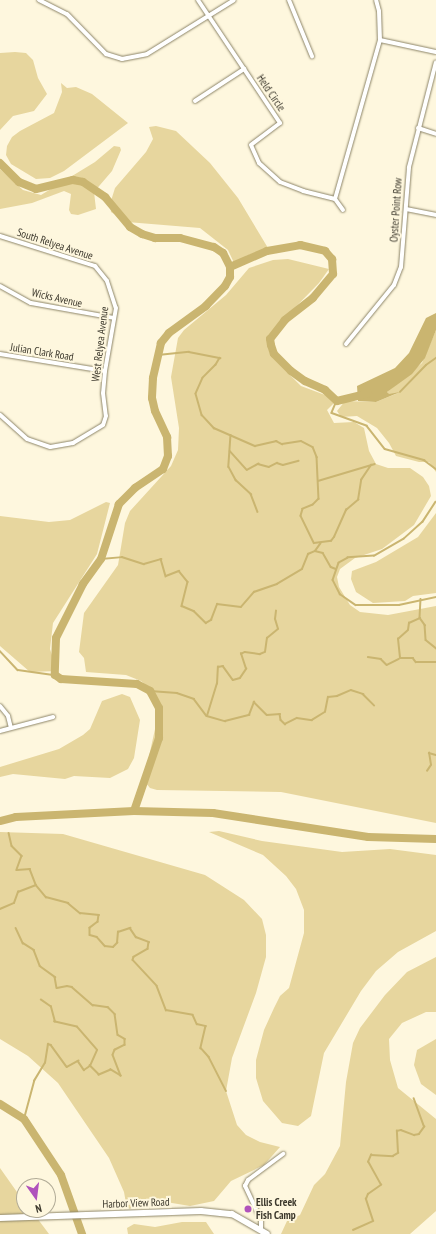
<!DOCTYPE html>
<style>
body{margin:0}
#map{position:relative;width:436px;height:1234px;overflow:hidden;background:#fef7de;font-family:"PT Sans Narrow",sans-serif}
div>[style]{position:absolute}
.green>*{inset:0;background:#e7d69e}
.water>*{inset:0;background:#cab570}
.stream>*{height:1.5px;margin:-0.75px;padding:0 0.75px;transform-origin:0.75px;border-radius:0.75px;background:#cab570}
.river>*{height:8px;margin:-4px;padding:0 4px;transform-origin:4px;border-radius:4px;background:#cab570}
.roads{filter:drop-shadow(0 0 1px #8d8568) drop-shadow(0 0 1px #8d8568)}
.minor>*{height:4px;margin:-2px;padding:0 2px;transform-origin:2px;border-radius:2px;background:#fff}
.secondary>*{height:6px;margin:-3px;padding:0 3px;transform-origin:3px;border-radius:3px;background:#fff}
.dots>*{width:11px;height:11px;translate:-50% -50%;box-sizing:border-box;border:2px solid #fef7de;border-radius:50%}
span{translate:-50% -50%;white-space:nowrap;text-align:center;line-height:1.15;-webkit-text-stroke:4px #fef7de;paint-order:stroke}
.street-label{font-size:11px;color:#3d392d}
.poi-label{font-size:11px;color:#3d392d;font-weight:700}
.left{translate:0 -50%;text-align:left}
.north{position:absolute;left:16px;top:1178px;width:40px;height:40px;box-sizing:border-box;background:#fef7de;border:1px solid #b1ab97;border-radius:50%;rotate:166deg;font-size:11px;font-weight:700;line-height:16px;text-align:center;color:#3d392d}
.north::after{content:'';display:block;margin:auto;width:14px;height:18px;background:#b052bc;clip-path:polygon(50% 0,100% 100%,50% 72%,0 100%)}
</style>
<div id="map">
<div class="green">
<i style="clip-path:polygon(15px 52px,26px 53px,33px 60px,38px 78px,47px 94px,34px 111px,13px 116px,0 130px,0 53px)"></i>
<i style="clip-path:polygon(61px 83px,67px 88px,76px 87px,92px 94px,128px 123px,64px 171px,50px 178px,36px 179px,11px 164px,6px 155px,7px 146px,12px 137px,20px 131px,54px 113px,62px 92px)"></i>
<i style="clip-path:polygon(156px 126px,176px 131px,210px 163px,238px 198px,268px 248px,246px 256px,235px 265px,228px 250px,200px 228px,127px 222px,111px 212px,110px 204px,115px 188px,146px 152px,153px 139px,149px 127px)"></i>
<i style="clip-path:polygon(114px 146px,120px 147px,121px 150px,112px 171px,94px 192px,96px 209px,78px 215px,71px 214px,69px 210px,71px 194px,64px 191px,32px 203px,0 209px,0 169px,23px 190px,41px 195px,95px 162px)"></i>
<i style="clip-path:polygon(288px 259px,329px 269px,319px 283px,277px 326px,274px 339px,275px 351px,288px 373px,301px 386px,333px 398px,334px 403px,327px 410px,334px 423px,354px 422px,364px 428px,369px 451px,376px 464px,388px 468px,410px 468px,423px 477px,429px 486px,431px 496px,414px 525px,382px 549px,355px 558px,340px 569px,337px 577px,339px 587px,350px 605px,360px 612px,388px 615px,436px 606px,436px 823px,281px 792px,157px 790px,150px 788px,145px 782px,146px 770px,157px 720px,156px 701px,151px 689px,141px 681px,126px 675px,86px 672px,84px 658px,79px 652px,84px 613px,118px 565px,125px 523px,130px 511px,171px 466px,178px 450px,179px 428px,171px 377px,178px 338px,184px 330px,226px 295px,249px 268px,273px 260px)"></i>
<i style="clip-path:polygon(436px 330px,436px 472px,429px 462px,419px 462px,396px 456px,389px 443px,377px 428px,357px 416px,341px 417px,337px 411px,345px 401px,376px 402px,398px 393px,389px 395px,387px 392px,422px 363px)"></i>
<i style="clip-path:polygon(106px 502px,110px 503px,97px 554px,53px 623px,50px 649px,57px 671px,30px 672px,0 646px,0 516px,49px 522px,70px 520px)"></i>
<i style="clip-path:polygon(436px 513px,436px 593px,413px 596px,405px 601px,373px 603px,356px 592px,351px 579px,352px 571px,376px 562px,418px 537px)"></i>
<i style="clip-path:polygon(122px 694px,130px 697px,140px 720px,134px 758px,128px 769px,110px 778px,74px 776px,65px 779px,13px 774px,0 777px,0 767px,59px 749px,83px 735px,90px 729px,102px 701px)"></i>
<i style="clip-path:polygon(219px 831px,262px 841px,342px 852px,390px 849px,436px 855px,436px 931px,398px 952px,376px 971px,361px 991px,324px 1053px,311px 1116px,298px 1126px,282px 1123px,263px 1101px,256px 1078px,256px 1060px,264px 1030px,274px 1008px,280px 996px,289px 988px,304px 933px,304px 910px,296px 889px,286px 876px,263px 855px,209px 832px)"></i>
<i style="clip-path:polygon(0 832px,63px 834px,205px 875px,244px 900px,262px 919px,266px 935px,266px 957px,256px 993px,232px 1058px,226px 1091px,237px 1125px,246px 1135px,260px 1142px,280px 1147px,264px 1165px,231px 1181px,214px 1201px,190px 1206px,148px 1199px,137px 1201px,132px 1208px,127px 1209px,124px 1192px,109px 1158px,58px 1083px,28px 1056px,0 1039px)"></i>
<i style="clip-path:polygon(436px 957px,436px 1012px,426px 1012px,402px 1023px,389px 1039px,390px 1060px,398px 1088px,436px 1119px,436px 1211px,410px 1234px,281px 1234px,287px 1221px,300px 1215px,314px 1185px,325px 1174px,340px 1146px,346px 1082px,353px 1043px,360px 1028px,385px 995px,407px 972px)"></i>
<i style="clip-path:polygon(436px 1039px,436px 1095px,421px 1084px,414px 1065px,417px 1050px)"></i>
<i style="clip-path:polygon(0 1168px,24px 1202px,24px 1210px,31px 1210px,49px 1234px,0 1234px)"></i>
<i style="clip-path:polygon(182px 1222px,206px 1222px,214px 1234px,128px 1234px,127px 1228px,134px 1224px,155px 1227px)"></i>
</div>
<div class="water">
<i style="clip-path:polygon(436px 313px,436px 330px,425px 358px,412px 374px,387px 392px,389px 394px,400px 392px,376px 402px,358px 401px,357px 386px,395px 368px,409px 353px,426px 318px)"></i>
</div>
<div class="stream">
<i style="left:158px;top:355px;width:31px;rotate:-6deg"></i>
<i style="left:189px;top:352px;width:32px;rotate:11deg"></i>
<i style="left:220px;top:358px;width:8px;rotate:120deg"></i>
<i style="left:216px;top:365px;width:18px;rotate:135deg"></i>
<i style="left:203px;top:378px;width:17px;rotate:114deg"></i>
<i style="left:196px;top:394px;width:22px;rotate:74deg"></i>
<i style="left:202px;top:415px;width:18px;rotate:47deg"></i>
<i style="left:214px;top:428px;width:45px;rotate:23.7deg"></i>
<i style="left:255px;top:446px;width:22px;rotate:-13deg"></i>
<i style="left:276px;top:441px;width:7px;rotate:27deg"></i>
<i style="left:282px;top:444px;width:19px;rotate:-9deg"></i>
<i style="left:301px;top:441px;width:13px;rotate:27deg"></i>
<i style="left:313px;top:447px;width:11px;rotate:68deg"></i>
<i style="left:317px;top:457px;width:42px;rotate:87.3deg"></i>
<i style="left:319px;top:499px;width:8px;rotate:135deg"></i>
<i style="left:313px;top:505px;width:11px;rotate:158deg"></i>
<i style="left:303px;top:509px;width:7px;rotate:106deg"></i>
<i style="left:301px;top:516px;width:30px;rotate:64deg"></i>
<i style="left:314px;top:543px;width:17px;rotate:-7deg"></i>
<i style="left:331px;top:541px;width:5px;rotate:-53deg"></i>
<i style="left:334px;top:537px;width:30px;rotate:-66deg"></i>
<i style="left:346px;top:510px;width:16px;rotate:-40deg"></i>
<i style="left:358px;top:500px;width:20px;rotate:-81deg"></i>
<i style="left:361px;top:480px;width:18px;rotate:-56deg"></i>
<i style="left:400px;top:392px;width:37px;rotate:-46deg"></i>
<i style="left:426px;top:365px;width:12px;rotate:-35deg"></i>
<i style="left:337px;top:401px;width:13px;rotate:113deg"></i>
<i style="left:332px;top:413px;width:37px;rotate:20deg"></i>
<i style="left:367px;top:426px;width:29px;rotate:52deg"></i>
<i style="left:385px;top:449px;width:41px;rotate:15.8deg"></i>
<i style="left:424px;top:460px;width:15px;rotate:37deg"></i>
<i style="left:231px;top:435px;width:32px;rotate:94deg"></i>
<i style="left:229px;top:467px;width:15px;rotate:62deg"></i>
<i style="left:236px;top:480px;width:21px;rotate:43deg"></i>
<i style="left:251px;top:494px;width:19px;rotate:69deg"></i>
<i style="left:230px;top:451px;width:25px;rotate:48deg"></i>
<i style="left:247px;top:470px;width:13px;rotate:-29deg"></i>
<i style="left:258px;top:464px;width:11px;rotate:15deg"></i>
<i style="left:269px;top:467px;width:9px;rotate:-27deg"></i>
<i style="left:277px;top:463px;width:6px;rotate:18deg"></i>
<i style="left:283px;top:465px;width:16px;rotate:-15deg"></i>
<i style="left:318px;top:481px;width:59px;rotate:-16.6deg"></i>
<i style="left:436px;top:502px;width:24px;rotate:123deg"></i>
<i style="left:423px;top:522px;width:25px;rotate:138deg"></i>
<i style="left:404px;top:539px;width:34px;rotate:150deg"></i>
<i style="left:374px;top:556px;width:26px;rotate:176deg"></i>
<i style="left:348px;top:558px;width:10px;rotate:151deg"></i>
<i style="left:339px;top:563px;width:18px;rotate:109deg"></i>
<i style="left:333px;top:580px;width:16px;rotate:63deg"></i>
<i style="left:340px;top:594px;width:19px;rotate:35deg"></i>
<i style="left:356px;top:605px;width:43px"></i>
<i style="left:399px;top:605px;width:38px;rotate:-12deg"></i>
<i style="left:315px;top:551px;width:8px;rotate:14deg"></i>
<i style="left:323px;top:553px;width:16px;rotate:60deg"></i>
<i style="left:331px;top:567px;width:5px;rotate:22deg"></i>
<i style="left:101px;top:559px;width:21px;rotate:-5deg"></i>
<i style="left:122px;top:557px;width:23px;rotate:18deg"></i>
<i style="left:144px;top:564px;width:18px;rotate:-16deg"></i>
<i style="left:161px;top:559px;width:18px;rotate:74deg"></i>
<i style="left:166px;top:576px;width:14px;rotate:-21deg"></i>
<i style="left:179px;top:571px;width:14px;rotate:51deg"></i>
<i style="left:188px;top:582px;width:25px;rotate:104deg"></i>
<i style="left:182px;top:606px;width:13px;rotate:23deg"></i>
<i style="left:194px;top:611px;width:17px;rotate:45deg"></i>
<i style="left:206px;top:623px;width:6px;rotate:-31deg"></i>
<i style="left:211px;top:620px;width:17px;rotate:-69deg"></i>
<i style="left:217px;top:604px;width:24px;rotate:7deg"></i>
<i style="left:241px;top:607px;width:20px;rotate:-49deg"></i>
<i style="left:254px;top:592px;width:24px;rotate:-19deg"></i>
<i style="left:277px;top:584px;width:29px;rotate:-31deg"></i>
<i style="left:302px;top:569px;width:16px;rotate:-68deg"></i>
<i style="left:308px;top:554px;width:8px;rotate:-23deg"></i>
<i style="left:315px;top:551px;width:9px;rotate:-54deg"></i>
<i style="left:421px;top:599px;width:19px;rotate:93deg"></i>
<i style="left:420px;top:618px;width:9px;rotate:54deg"></i>
<i style="left:425px;top:625px;width:15px;rotate:86deg"></i>
<i style="left:426px;top:640px;width:13px;rotate:39deg"></i>
<i style="left:0;top:651px;width:26px;rotate:47deg"></i>
<i style="left:18px;top:670px;width:37px;rotate:8deg"></i>
<i style="left:368px;top:657px;width:13px;rotate:9deg"></i>
<i style="left:381px;top:659px;width:8px;rotate:45deg"></i>
<i style="left:387px;top:665px;width:13px;rotate:-27deg"></i>
<i style="left:400px;top:658px;width:19px;rotate:-96deg"></i>
<i style="left:398px;top:639px;width:13px;rotate:-42deg"></i>
<i style="left:408px;top:630px;width:7px;rotate:-82deg"></i>
<i style="left:409px;top:623px;width:12px;rotate:-24deg"></i>
<i style="left:400px;top:658px;width:13px"></i>
<i style="left:413px;top:658px;width:5px;rotate:53deg"></i>
<i style="left:416px;top:662px;width:20px"></i>
<i style="left:150px;top:691px;width:27px;rotate:4deg"></i>
<i style="left:177px;top:693px;width:18px;rotate:19deg"></i>
<i style="left:194px;top:699px;width:21px;rotate:53deg"></i>
<i style="left:207px;top:716px;width:19px;rotate:16deg"></i>
<i style="left:225px;top:721px;width:25px;rotate:-14deg"></i>
<i style="left:249px;top:715px;width:14px;rotate:-69deg"></i>
<i style="left:254px;top:702px;width:18px;rotate:45deg"></i>
<i style="left:267px;top:715px;width:13px;rotate:-4deg"></i>
<i style="left:280px;top:714px;width:6px;rotate:81deg"></i>
<i style="left:281px;top:720px;width:6px;rotate:45deg"></i>
<i style="left:285px;top:724px;width:13px;rotate:-27deg"></i>
<i style="left:297px;top:718px;width:15px;rotate:8deg"></i>
<i style="left:312px;top:720px;width:15px;rotate:-32deg"></i>
<i style="left:325px;top:712px;width:15px;rotate:-79deg"></i>
<i style="left:328px;top:697px;width:9px;rotate:-6deg"></i>
<i style="left:337px;top:696px;width:15px;rotate:-23deg"></i>
<i style="left:351px;top:690px;width:13px;rotate:18deg"></i>
<i style="left:363px;top:694px;width:16px;rotate:45deg"></i>
<i style="left:207px;top:716px;width:34px;rotate:-73deg"></i>
<i style="left:217px;top:684px;width:17px;rotate:-87deg"></i>
<i style="left:218px;top:667px;width:5px;rotate:-11deg"></i>
<i style="left:223px;top:666px;width:17px;rotate:54deg"></i>
<i style="left:233px;top:680px;width:7px;rotate:-16deg"></i>
<i style="left:240px;top:678px;width:11px;rotate:-56deg"></i>
<i style="left:246px;top:669px;width:16px;rotate:-108deg"></i>
<i style="left:241px;top:654px;width:4px;rotate:-27deg"></i>
<i style="left:245px;top:652px;width:15px;rotate:8deg"></i>
<i style="left:260px;top:654px;width:5px;rotate:-22deg"></i>
<i style="left:265px;top:652px;width:14px;rotate:-82deg"></i>
<i style="left:267px;top:638px;width:14px;rotate:-39deg"></i>
<i style="left:278px;top:629px;width:10px;rotate:-107deg"></i>
<i style="left:275px;top:619px;width:8px;rotate:-83deg"></i>
<i style="left:427px;top:771px;width:7px;rotate:-56deg"></i>
<i style="left:431px;top:765px;width:12px;rotate:-99deg"></i>
<i style="left:429px;top:753px;width:7px;rotate:16deg"></i>
<i style="left:9px;top:833px;width:13px;rotate:77deg"></i>
<i style="left:12px;top:846px;width:14px;rotate:45deg"></i>
<i style="left:22px;top:856px;width:15px;rotate:110deg"></i>
<i style="left:17px;top:870px;width:13px;rotate:-4deg"></i>
<i style="left:30px;top:869px;width:17px;rotate:69deg"></i>
<i style="left:36px;top:885px;width:16px;rotate:50deg"></i>
<i style="left:46px;top:897px;width:23px;rotate:15deg"></i>
<i style="left:68px;top:903px;width:16px;rotate:40deg"></i>
<i style="left:80px;top:913px;width:19px;rotate:6deg"></i>
<i style="left:99px;top:915px;width:7px;rotate:98deg"></i>
<i style="left:98px;top:922px;width:10px;rotate:143deg"></i>
<i style="left:90px;top:928px;width:7px;rotate:90deg"></i>
<i style="left:90px;top:935px;width:7px;rotate:16deg"></i>
<i style="left:97px;top:937px;width:12px;rotate:48deg"></i>
<i style="left:105px;top:946px;width:8px;rotate:7deg"></i>
<i style="left:113px;top:947px;width:6px;rotate:-45deg"></i>
<i style="left:117px;top:943px;width:11px;rotate:-85deg"></i>
<i style="left:118px;top:932px;width:13px;rotate:-18deg"></i>
<i style="left:130px;top:928px;width:11px;rotate:56deg"></i>
<i style="left:136px;top:937px;width:14px;rotate:21deg"></i>
<i style="left:149px;top:942px;width:7px;rotate:98deg"></i>
<i style="left:148px;top:949px;width:16px;rotate:150deg"></i>
<i style="left:134px;top:957px;width:3px;rotate:108deg"></i>
<i style="left:133px;top:960px;width:35px;rotate:47deg"></i>
<i style="left:157px;top:986px;width:26px;rotate:69deg"></i>
<i style="left:166px;top:1010px;width:27px;rotate:10deg"></i>
<i style="left:193px;top:1015px;width:10px;rotate:66deg"></i>
<i style="left:197px;top:1024px;width:9px;rotate:13deg"></i>
<i style="left:206px;top:1026px;width:23px;rotate:103deg"></i>
<i style="left:201px;top:1048px;width:12px;rotate:48deg"></i>
<i style="left:209px;top:1057px;width:38px;rotate:63deg"></i>
<i style="left:0;top:909px;width:15px;rotate:-23deg"></i>
<i style="left:14px;top:903px;width:12px;rotate:-70deg"></i>
<i style="left:18px;top:892px;width:19px;rotate:-21deg"></i>
<i style="left:16px;top:928px;width:17px;rotate:65deg"></i>
<i style="left:23px;top:943px;width:13px;rotate:32deg"></i>
<i style="left:34px;top:950px;width:17px;rotate:69deg"></i>
<i style="left:40px;top:966px;width:19px;rotate:36deg"></i>
<i style="left:55px;top:977px;width:11px;rotate:80deg"></i>
<i style="left:57px;top:988px;width:10px;rotate:-11deg"></i>
<i style="left:67px;top:986px;width:5px;rotate:11deg"></i>
<i style="left:72px;top:987px;width:28px;rotate:41deg"></i>
<i style="left:93px;top:1005px;width:15px;rotate:8deg"></i>
<i style="left:108px;top:1007px;width:10px;rotate:45deg"></i>
<i style="left:115px;top:1014px;width:21px;rotate:82deg"></i>
<i style="left:118px;top:1035px;width:8px;rotate:30deg"></i>
<i style="left:125px;top:1039px;width:6px;rotate:90deg"></i>
<i style="left:125px;top:1045px;width:11px;rotate:153deg"></i>
<i style="left:115px;top:1050px;width:5px;rotate:112deg"></i>
<i style="left:113px;top:1055px;width:22px;rotate:69deg"></i>
<i style="left:121px;top:1076px;width:12px;rotate:-149deg"></i>
<i style="left:111px;top:1070px;width:13px;rotate:157deg"></i>
<i style="left:99px;top:1075px;width:13px;rotate:-135deg"></i>
<i style="left:24px;top:1119px;width:39px;rotate:-75deg"></i>
<i style="left:34px;top:1081px;width:21px;rotate:-59deg"></i>
<i style="left:45px;top:1063px;width:19px;rotate:-81deg"></i>
<i style="left:48px;top:1044px;width:3px;rotate:18deg"></i>
<i style="left:51px;top:1045px;width:27px;rotate:54deg"></i>
<i style="left:67px;top:1067px;width:13px;rotate:-29deg"></i>
<i style="left:78px;top:1061px;width:11px;rotate:56deg"></i>
<i style="left:84px;top:1070px;width:7px;rotate:-34deg"></i>
<i style="left:90px;top:1066px;width:17px;rotate:-66deg"></i>
<i style="left:97px;top:1050px;width:30px;rotate:-131deg"></i>
<i style="left:77px;top:1027px;width:23px;rotate:-167deg"></i>
<i style="left:55px;top:1022px;width:16px;rotate:-105deg"></i>
<i style="left:51px;top:1007px;width:12px;rotate:-145deg"></i>
<i style="left:353px;top:1230px;width:22px;rotate:-24deg"></i>
<i style="left:373px;top:1221px;width:23px;rotate:-108deg"></i>
<i style="left:366px;top:1199px;width:5px;rotate:-68deg"></i>
<i style="left:368px;top:1194px;width:16px;rotate:-35deg"></i>
<i style="left:381px;top:1185px;width:26px;rotate:-119deg"></i>
<i style="left:368px;top:1162px;width:8px;rotate:-67deg"></i>
<i style="left:371px;top:1155px;width:22px;rotate:3deg"></i>
<i style="left:393px;top:1156px;width:6px;rotate:-31deg"></i>
<i style="left:398px;top:1153px;width:22px;rotate:-93deg"></i>
<i style="left:397px;top:1131px;width:4px;rotate:-14deg"></i>
<i style="left:401px;top:1130px;width:14px;rotate:21deg"></i>
<i style="left:414px;top:1135px;width:5px;rotate:-11deg"></i>
<i style="left:419px;top:1134px;width:9px;rotate:-54deg"></i>
<i style="left:424px;top:1127px;width:30px;rotate:-110deg"></i>
</div>
<div class="river">
<i style="left:0;top:163px;width:27px;rotate:45deg"></i>
<i style="left:19px;top:182px;width:18px;rotate:22deg"></i>
<i style="left:36px;top:189px;width:38px;rotate:-14deg"></i>
<i style="left:73px;top:180px;width:10px;rotate:11deg"></i>
<i style="left:83px;top:182px;width:27px;rotate:34deg"></i>
<i style="left:105px;top:197px;width:39px;rotate:50deg"></i>
<i style="left:130px;top:227px;width:14px;rotate:30deg"></i>
<i style="left:142px;top:234px;width:14px;rotate:17deg"></i>
<i style="left:155px;top:238px;width:25px"></i>
<i style="left:180px;top:238px;width:35px;rotate:15deg"></i>
<i style="left:214px;top:247px;width:11px;rotate:34deg"></i>
<i style="left:223px;top:253px;width:16px;rotate:63deg"></i>
<i style="left:230px;top:267px;width:10px;rotate:90deg"></i>
<i style="left:230px;top:277px;width:10px;rotate:119deg"></i>
<i style="left:225px;top:286px;width:28px;rotate:134deg"></i>
<i style="left:206px;top:306px;width:46px;rotate:143.9deg"></i>
<i style="left:169px;top:333px;width:13px;rotate:129deg"></i>
<i style="left:161px;top:343px;width:36px;rotate:103deg"></i>
<i style="left:153px;top:378px;width:20px;rotate:93deg"></i>
<i style="left:152px;top:398px;width:13px;rotate:77deg"></i>
<i style="left:155px;top:411px;width:29px;rotate:65deg"></i>
<i style="left:167px;top:437px;width:19px;rotate:87deg"></i>
<i style="left:168px;top:456px;width:14px;rotate:111deg"></i>
<i style="left:163px;top:469px;width:34px;rotate:146deg"></i>
<i style="left:135px;top:488px;width:23px;rotate:135deg"></i>
<i style="left:119px;top:504px;width:58px;rotate:108.1deg"></i>
<i style="left:101px;top:559px;width:31px;rotate:126deg"></i>
<i style="left:83px;top:584px;width:60px;rotate:116.6deg"></i>
<i style="left:56px;top:638px;width:37px;rotate:92deg"></i>
<i style="left:55px;top:675px;width:7px;rotate:34deg"></i>
<i style="left:61px;top:679px;width:76px;rotate:3.8deg"></i>
<i style="left:137px;top:684px;width:15px;rotate:28deg"></i>
<i style="left:150px;top:691px;width:19px;rotate:62deg"></i>
<i style="left:159px;top:708px;width:30px;rotate:90deg"></i>
<i style="left:159px;top:738px;width:77px;rotate:108.9deg"></i>
<i style="left:230px;top:267px;width:40px;rotate:-23.4deg"></i>
<i style="left:267px;top:251px;width:34px;rotate:-10deg"></i>
<i style="left:300px;top:245px;width:26px;rotate:13deg"></i>
<i style="left:325px;top:251px;width:11px;rotate:49deg"></i>
<i style="left:332px;top:259px;width:15px;rotate:86deg"></i>
<i style="left:333px;top:274px;width:31px;rotate:130deg"></i>
<i style="left:313px;top:298px;width:36px;rotate:142deg"></i>
<i style="left:285px;top:320px;width:24px;rotate:128deg"></i>
<i style="left:270px;top:339px;width:6px;rotate:81deg"></i>
<i style="left:271px;top:345px;width:9px;rotate:72deg"></i>
<i style="left:274px;top:354px;width:24px;rotate:45deg"></i>
<i style="left:291px;top:371px;width:17px;rotate:36deg"></i>
<i style="left:305px;top:381px;width:22px;rotate:24deg"></i>
<i style="left:325px;top:390px;width:16px;rotate:43deg"></i>
<i style="left:337px;top:401px;width:32px;rotate:-14deg"></i>
<i style="left:0;top:821px;width:16px;rotate:-14deg"></i>
<i style="left:16px;top:817px;width:118px;rotate:-2.9deg"></i>
<i style="left:134px;top:811px;width:79px;rotate:1.5deg"></i>
<i style="left:213px;top:813px;width:157px;rotate:8.8deg"></i>
<i style="left:368px;top:837px;width:68px;rotate:1.7deg"></i>
<i style="left:0;top:1104px;width:28px;rotate:32deg"></i>
<i style="left:24px;top:1119px;width:67px;rotate:56.5deg"></i>
<i style="left:61px;top:1175px;width:63px;rotate:70.4deg"></i>
</div>
<div class="roads">
<div class="minor">
<i style="left:39px;top:0;width:31px;rotate:27deg"></i>
<i style="left:67px;top:14px;width:56px;rotate:45.7deg"></i>
<i style="left:106px;top:54px;width:17px;rotate:17deg"></i>
<i style="left:122px;top:59px;width:25px;rotate:-11deg"></i>
<i style="left:147px;top:54px;width:102px;rotate:-31.8deg"></i>
<i style="left:198px;top:0;width:148px;rotate:56.3deg"></i>
<i style="left:280px;top:123px;width:36px;rotate:143deg"></i>
<i style="left:251px;top:145px;width:20px;rotate:66deg"></i>
<i style="left:259px;top:163px;width:28px;rotate:42deg"></i>
<i style="left:280px;top:182px;width:25px;rotate:21deg"></i>
<i style="left:303px;top:191px;width:33px;rotate:14deg"></i>
<i style="left:289px;top:0;width:61px;rotate:67.7deg"></i>
<i style="left:380px;top:40px;width:57px;rotate:12.1deg"></i>
<i style="left:195px;top:101px;width:59px;rotate:-33.1deg"></i>
<i style="left:418px;top:128px;width:19px;rotate:18deg"></i>
<i style="left:406px;top:209px;width:31px;rotate:11deg"></i>
<i style="left:343px;top:210px;width:14px;rotate:-126deg"></i>
<i style="left:335px;top:199px;width:165px;rotate:-74.2deg"></i>
<i style="left:380px;top:40px;width:29px;rotate:-92deg"></i>
<i style="left:379px;top:11px;width:11px;rotate:-105deg"></i>
<i style="left:0;top:236px;width:100px;rotate:17.5deg"></i>
<i style="left:95px;top:266px;width:19px;rotate:51deg"></i>
<i style="left:107px;top:281px;width:28px;rotate:72deg"></i>
<i style="left:116px;top:308px;width:64px;rotate:99.9deg"></i>
<i style="left:105px;top:371px;width:22px;rotate:95deg"></i>
<i style="left:103px;top:393px;width:23px;rotate:83deg"></i>
<i style="left:106px;top:416px;width:9px;rotate:108deg"></i>
<i style="left:103px;top:425px;width:35px;rotate:149deg"></i>
<i style="left:73px;top:443px;width:23px;rotate:170deg"></i>
<i style="left:50px;top:447px;width:24px;rotate:-161deg"></i>
<i style="left:27px;top:439px;width:36px;rotate:-138deg"></i>
<i style="left:0;top:286px;width:35px;rotate:29deg"></i>
<i style="left:31px;top:303px;width:84px;rotate:10.2deg"></i>
<i style="left:346px;top:344px;width:76px;rotate:-50.9deg"></i>
<i style="left:394px;top:285px;width:19px;rotate:-69deg"></i>
<i style="left:401px;top:267px;width:100px;rotate:-85.4deg"></i>
<i style="left:409px;top:167px;width:108px;rotate:-75.6deg"></i>
<i style="left:0;top:354px;width:106px;rotate:9.2deg"></i>
<i style="left:0;top:706px;width:13px;rotate:51deg"></i>
<i style="left:8px;top:716px;width:12px;rotate:76deg"></i>
<i style="left:0;top:731px;width:55px;rotate:-14.8deg"></i>
<i style="left:261px;top:1229px;width:9px;rotate:-90deg"></i>
<i style="left:261px;top:1220px;width:38px;rotate:-115deg"></i>
<i style="left:245px;top:1186px;width:7px;rotate:-63deg"></i>
<i style="left:248px;top:1180px;width:44px;rotate:-36.6deg"></i>
</div>
<div class="secondary">
<i style="left:0;top:1218px;width:201px;rotate:-2deg"></i>
<i style="left:201px;top:1211px;width:31px;rotate:6deg"></i>
<i style="left:232px;top:1214px;width:40px;rotate:29.7deg"></i>
</div>
</div>
<div class="dots">
<i style="left:248px;top:1209px;background:#b052bc"></i>
</div>
<div class="street-label">
<span style="left:271px;top:93px;rotate:56deg">Held Circle</span>
<span style="left:396px;top:210px;rotate:-86deg">Oyster Point Row</span>
<span style="left:55px;top:244px;rotate:18deg">South Relyea Avenue</span>
<span style="left:57px;top:298px;rotate:13deg">Wicks Avenue</span>
<span style="left:100px;top:344px;rotate:-83deg">West Relyea Avenue</span>
<span style="left:42px;top:352px;rotate:9deg">Julian Clark Road</span>
<span style="left:136px;top:1203px;rotate:-2deg">Harbor View Road</span>
</div>
<div class="poi-label">
<span class="left" style="left:256px;top:1209px">Ellis Creek<br>Fish Camp</span>
</div>
<div class="north">N</div>
</div>
